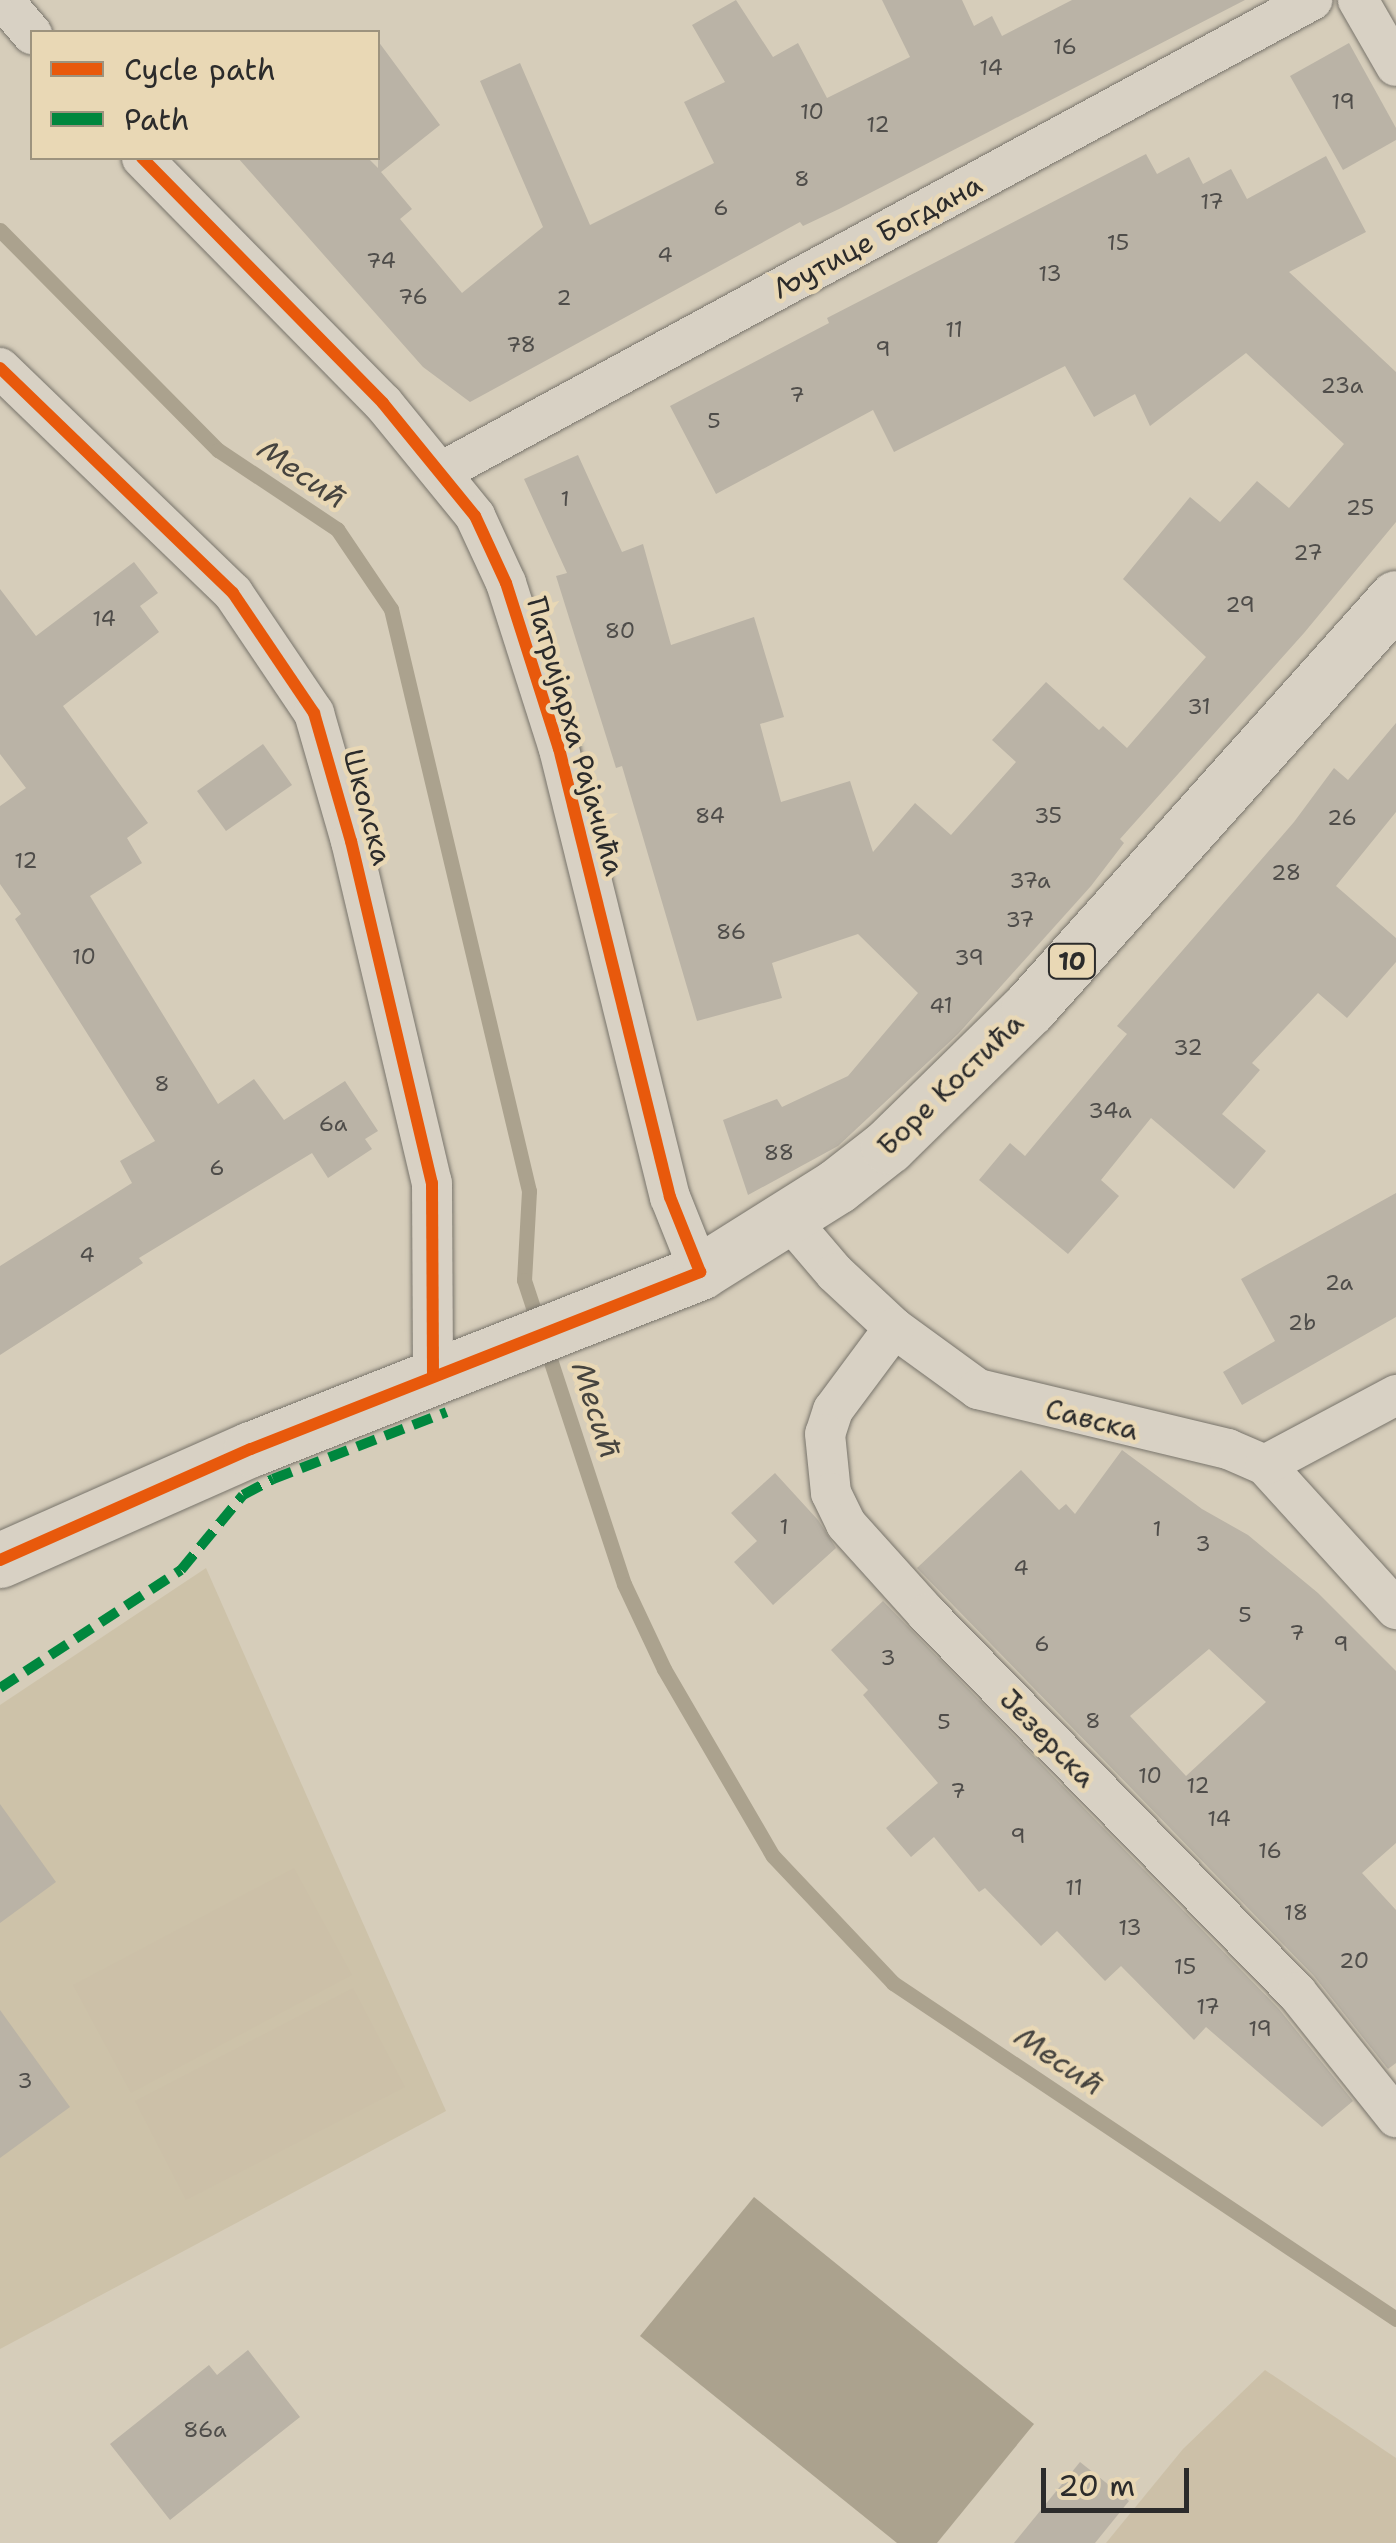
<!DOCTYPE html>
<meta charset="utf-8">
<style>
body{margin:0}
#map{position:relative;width:1396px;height:2543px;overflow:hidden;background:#d6cdba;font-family:"Shantell Sans",sans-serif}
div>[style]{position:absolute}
.built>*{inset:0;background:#cdc2a9}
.green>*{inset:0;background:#ccc0a8}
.water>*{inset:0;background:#aba28e}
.stream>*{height:15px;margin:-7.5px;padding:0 7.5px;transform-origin:7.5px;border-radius:7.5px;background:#aba28e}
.building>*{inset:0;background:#bab3a6}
.roads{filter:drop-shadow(0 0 2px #78746b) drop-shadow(0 0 2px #78746b)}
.street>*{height:40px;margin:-20px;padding:0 20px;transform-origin:20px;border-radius:20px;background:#d8d1c4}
.primary>*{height:55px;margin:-27.5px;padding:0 27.5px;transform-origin:27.5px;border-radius:27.5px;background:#d8d1c4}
.quiet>*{height:10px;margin-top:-5px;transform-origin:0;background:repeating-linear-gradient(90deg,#00873e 0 20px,transparent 0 30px)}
.cycleway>*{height:12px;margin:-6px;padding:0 6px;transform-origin:6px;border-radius:6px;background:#e8590c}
span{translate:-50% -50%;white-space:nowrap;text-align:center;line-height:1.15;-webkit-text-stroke:9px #e9d8b5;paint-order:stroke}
.number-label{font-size:22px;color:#4f4d4a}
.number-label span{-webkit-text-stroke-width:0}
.shield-label span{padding:2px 8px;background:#e9d8b5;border:2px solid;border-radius:8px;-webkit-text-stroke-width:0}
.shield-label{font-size:25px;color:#2b2b2b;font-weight:700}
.street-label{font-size:28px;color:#2b2b2b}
.water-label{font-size:30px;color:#46443f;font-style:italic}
.legend{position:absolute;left:30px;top:30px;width:350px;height:130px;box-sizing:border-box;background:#e9d8b5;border:2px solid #9d937e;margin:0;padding:12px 18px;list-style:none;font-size:30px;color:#2b2b2b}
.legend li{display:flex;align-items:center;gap:20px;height:50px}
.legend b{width:50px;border:2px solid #9d937e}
.scale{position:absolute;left:1041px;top:2468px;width:148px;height:45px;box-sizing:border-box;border:5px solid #2b2b2b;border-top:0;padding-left:12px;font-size:30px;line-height:35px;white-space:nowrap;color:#2b2b2b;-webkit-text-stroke:8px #e9d8b5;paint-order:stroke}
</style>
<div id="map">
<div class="built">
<i style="clip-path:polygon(206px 1568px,446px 2111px,0 2349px,0 1705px)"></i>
</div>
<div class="green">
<i style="clip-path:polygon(294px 1868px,352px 1975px,131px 2093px,73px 1985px)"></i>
<i style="clip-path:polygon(353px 1988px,405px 2087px,186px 2200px,135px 2101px)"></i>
<i style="clip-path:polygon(1265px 2370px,1396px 2458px,1396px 2543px,1106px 2543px,1183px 2449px)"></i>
</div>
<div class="water">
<i style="clip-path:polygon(754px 2197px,1034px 2424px,937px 2543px,897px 2543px,640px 2336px)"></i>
</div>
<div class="stream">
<i style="left:0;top:230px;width:310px;rotate:45.3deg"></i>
<i style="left:218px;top:450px;width:143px;rotate:33.6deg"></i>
<i style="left:337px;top:529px;width:97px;rotate:56deg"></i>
<i style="left:391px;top:609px;width:598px;rotate:76.66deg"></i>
<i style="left:529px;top:1191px;width:89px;rotate:93.2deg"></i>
<i style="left:524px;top:1280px;width:320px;rotate:71.8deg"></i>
<i style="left:624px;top:1584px;width:94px;rotate:64.8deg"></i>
<i style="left:664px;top:1669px;width:216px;rotate:59.8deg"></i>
<i style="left:773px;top:1856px;width:175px;rotate:46.6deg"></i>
<i style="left:893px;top:1983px;width:605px;rotate:33.74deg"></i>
</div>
<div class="building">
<i style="clip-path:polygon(736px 0,773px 57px,798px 43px,827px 98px,910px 57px,882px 0,962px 0,974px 26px,992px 16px,1002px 36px,1072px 0,1245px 0,839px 209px,803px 226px,800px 222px,470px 402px,423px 367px,238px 158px,368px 158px,378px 168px,378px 41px,440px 125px,381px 172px,412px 209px,400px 219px,462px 293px,543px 227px,480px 81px,520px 63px,590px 225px,714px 163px,684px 102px,725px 82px,692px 25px)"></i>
<i style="clip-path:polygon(1349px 43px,1396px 128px,1396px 140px,1343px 170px,1290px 76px)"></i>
<i style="clip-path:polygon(1146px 154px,1157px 174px,1189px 157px,1203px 184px,1231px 169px,1247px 199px,1326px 156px,1366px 232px,1289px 272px,1396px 372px,1396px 522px,1304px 633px,1120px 839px,1124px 843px,1091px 886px,958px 1034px,838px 1146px,748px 1195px,723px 1120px,777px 1099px,782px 1107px,848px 1076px,918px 993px,858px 934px,772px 963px,782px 998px,697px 1021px,622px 766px,616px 768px,556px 576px,567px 573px,524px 479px,578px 455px,622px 552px,643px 544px,671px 645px,754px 617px,784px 717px,760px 724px,781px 802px,850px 781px,873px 852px,915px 803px,951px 835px,1016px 762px,992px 740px,1046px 682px,1099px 730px,1103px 726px,1127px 748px,1206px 657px,1123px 579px,1190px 497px,1220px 522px,1257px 481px,1289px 508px,1344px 444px,1246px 353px,1150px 426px,1135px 394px,1094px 417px,1065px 366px,894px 452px,873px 410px,716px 494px,670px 406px,829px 323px,827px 318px)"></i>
<i style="clip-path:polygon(134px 562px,158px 593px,140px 606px,159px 632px,63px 706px,148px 823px,127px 838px,142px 863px,90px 896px,218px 1104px,254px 1079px,284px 1120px,345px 1081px,378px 1131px,365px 1139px,372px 1149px,328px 1178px,312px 1153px,139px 1258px,143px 1263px,0 1355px,0 1266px,132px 1183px,120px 1161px,155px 1141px,15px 919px,21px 914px,0 884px,0 806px,26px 788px,0 754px,0 589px,36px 636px)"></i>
<i style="clip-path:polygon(1396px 723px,1396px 812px,1336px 886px,1396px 938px,1396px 962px,1347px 1018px,1318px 993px,1252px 1063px,1260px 1070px,1222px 1114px,1266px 1151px,1234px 1189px,1151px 1118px,1101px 1180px,1119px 1196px,1068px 1254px,979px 1180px,1010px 1143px,1025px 1156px,1127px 1034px,1117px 1026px,1294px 822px,1334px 768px,1348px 780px)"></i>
<i style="clip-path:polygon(263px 744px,292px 785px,226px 831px,197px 791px)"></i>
<i style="clip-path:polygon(1396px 1193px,1396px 1317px,1242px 1405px,1223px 1372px,1275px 1341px,1241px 1279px)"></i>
<i style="clip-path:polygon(evenodd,1122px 1450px,1202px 1509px,1248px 1535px,1318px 1593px,1396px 1671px,1396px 1843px,1362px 1873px,1396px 1910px,1396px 2063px,1388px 2069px,1314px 1976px,917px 1568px,1021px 1470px,1059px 1510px,1066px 1504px,1075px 1514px,1122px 1450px,1209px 1649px,1266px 1702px,1186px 1776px,1130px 1716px,1209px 1649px)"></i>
<i style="clip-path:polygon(775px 1473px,818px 1520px,836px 1548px,773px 1605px,734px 1562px,757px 1541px,731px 1513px)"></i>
<i style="clip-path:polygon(883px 1601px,1279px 2009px,1353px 2101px,1322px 2127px,1206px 2027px,1194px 2040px,1121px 1966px,1105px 1981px,1057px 1931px,1041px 1946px,985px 1888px,979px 1892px,934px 1837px,911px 1857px,886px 1828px,938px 1783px,863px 1695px,868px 1690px,831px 1650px)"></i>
<i style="clip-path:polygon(0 1804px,56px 1882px,0 1923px)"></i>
<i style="clip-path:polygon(0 2010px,70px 2107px,0 2158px)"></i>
<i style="clip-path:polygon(248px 2350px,300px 2417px,170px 2520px,110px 2444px,209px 2365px,217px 2375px)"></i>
<i style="clip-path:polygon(1080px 2462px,1129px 2501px,1095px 2543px,1014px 2543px)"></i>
</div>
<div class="roads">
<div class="street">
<i style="left:3px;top:0;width:45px;rotate:49.5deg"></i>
<i style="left:1358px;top:0;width:76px;rotate:60.1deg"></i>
<i style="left:142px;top:158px;width:344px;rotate:45.5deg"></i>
<i style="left:383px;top:403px;width:146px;rotate:50.8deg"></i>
<i style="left:475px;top:516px;width:74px;rotate:65.2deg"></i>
<i style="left:506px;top:583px;width:174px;rotate:72.3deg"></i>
<i style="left:559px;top:749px;width:462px;rotate:76.1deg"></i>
<i style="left:670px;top:1197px;width:81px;rotate:68.2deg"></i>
<i style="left:0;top:368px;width:324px;rotate:44deg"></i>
<i style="left:233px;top:593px;width:145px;rotate:56deg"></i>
<i style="left:314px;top:713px;width:133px;rotate:73.9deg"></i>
<i style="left:351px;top:841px;width:351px;rotate:76.7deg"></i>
<i style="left:432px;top:1183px;width:193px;rotate:89.7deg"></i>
<i style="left:441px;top:472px;width:991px;rotate:-28.45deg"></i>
<i style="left:788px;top:1218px;width:72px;rotate:49.5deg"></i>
<i style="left:835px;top:1273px;width:81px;rotate:43deg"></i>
<i style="left:894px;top:1328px;width:104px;rotate:36deg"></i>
<i style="left:978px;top:1389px;width:257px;rotate:13.5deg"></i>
<i style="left:1228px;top:1449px;width:40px;rotate:23.4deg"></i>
<i style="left:1265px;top:1465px;width:195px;rotate:47.7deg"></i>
<i style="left:894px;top:1328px;width:102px;rotate:126.6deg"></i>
<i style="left:833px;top:1410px;width:25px;rotate:108deg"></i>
<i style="left:825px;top:1434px;width:59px;rotate:84.2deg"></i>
<i style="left:831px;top:1493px;width:34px;rotate:64deg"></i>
<i style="left:846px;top:1524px;width:121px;rotate:48deg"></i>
<i style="left:927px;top:1614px;width:530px;rotate:45.69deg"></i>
<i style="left:1297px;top:1993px;width:159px;rotate:51.4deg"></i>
<i style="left:1265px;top:1465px;width:149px;rotate:-28.1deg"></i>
</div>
<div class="primary">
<i style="left:0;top:1560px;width:274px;rotate:-23.9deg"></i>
<i style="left:251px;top:1449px;width:483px;rotate:-21.5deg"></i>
<i style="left:700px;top:1272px;width:162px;rotate:-32.1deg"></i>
<i style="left:837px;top:1186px;width:65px;rotate:-38.1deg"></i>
<i style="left:888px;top:1146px;width:197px;rotate:-44.4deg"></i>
<i style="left:1029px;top:1008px;width:550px;rotate:-48.17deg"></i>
</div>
</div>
<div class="quiet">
<i style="left:0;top:1688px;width:216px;rotate:-33.1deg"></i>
<i style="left:181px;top:1570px;width:97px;rotate:-50.4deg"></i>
<i style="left:243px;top:1495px;width:34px;rotate:-28deg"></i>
<i style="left:273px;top:1479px;width:186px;rotate:-21.1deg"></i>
</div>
<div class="cycleway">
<i style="left:0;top:368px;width:324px;rotate:44deg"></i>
<i style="left:233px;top:593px;width:145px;rotate:56deg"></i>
<i style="left:314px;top:713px;width:133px;rotate:73.9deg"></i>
<i style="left:351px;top:841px;width:351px;rotate:76.7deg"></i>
<i style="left:432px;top:1183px;width:193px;rotate:89.7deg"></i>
<i style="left:0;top:1560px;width:274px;rotate:-23.9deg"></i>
<i style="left:251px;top:1449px;width:483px;rotate:-21.5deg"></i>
<i style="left:700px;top:1272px;width:81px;rotate:-111.8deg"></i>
<i style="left:670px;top:1197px;width:462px;rotate:-103.9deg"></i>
<i style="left:559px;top:749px;width:174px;rotate:-107.7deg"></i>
<i style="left:506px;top:583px;width:74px;rotate:-114.8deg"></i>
<i style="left:475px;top:516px;width:146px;rotate:-129.2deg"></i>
<i style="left:383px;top:403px;width:344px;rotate:-134.5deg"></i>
</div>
<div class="number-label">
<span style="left:1065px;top:47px">16</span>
<span style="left:991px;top:68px">14</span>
<span style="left:1343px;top:102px">19</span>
<span style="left:812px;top:112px">10</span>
<span style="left:878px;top:125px">12</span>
<span style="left:802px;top:179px">8</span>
<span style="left:1212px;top:202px">17</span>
<span style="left:721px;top:208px">6</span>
<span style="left:1118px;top:243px">15</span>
<span style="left:665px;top:255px">4</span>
<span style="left:381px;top:261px">74</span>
<span style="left:1050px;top:274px">13</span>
<span style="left:413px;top:297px">76</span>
<span style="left:564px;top:298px">2</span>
<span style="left:954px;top:330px">11</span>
<span style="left:521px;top:345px">78</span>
<span style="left:883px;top:349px">9</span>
<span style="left:1342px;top:386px">23a</span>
<span style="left:797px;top:395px">7</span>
<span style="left:714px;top:421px">5</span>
<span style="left:565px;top:499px">1</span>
<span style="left:1360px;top:508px">25</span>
<span style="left:1308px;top:553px">27</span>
<span style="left:1240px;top:605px">29</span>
<span style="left:104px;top:619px">14</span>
<span style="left:620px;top:631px">80</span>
<span style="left:1199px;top:707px">31</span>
<span style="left:710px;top:816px">84</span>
<span style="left:1048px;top:816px">35</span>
<span style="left:1342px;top:818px">26</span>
<span style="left:26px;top:861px">12</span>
<span style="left:1286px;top:873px">28</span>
<span style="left:1030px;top:881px">37a</span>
<span style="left:1020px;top:920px">37</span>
<span style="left:731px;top:932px">86</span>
<span style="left:84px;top:957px">10</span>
<span style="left:969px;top:958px">39</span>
<span style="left:941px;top:1006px">41</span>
<span style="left:1188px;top:1048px">32</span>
<span style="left:162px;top:1084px">8</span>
<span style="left:1110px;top:1111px">34a</span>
<span style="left:333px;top:1124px">6a</span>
<span style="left:779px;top:1153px">88</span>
<span style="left:217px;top:1168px">6</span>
<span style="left:87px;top:1255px">4</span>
<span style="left:1339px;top:1283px">2a</span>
<span style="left:1302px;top:1323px">2b</span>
<span style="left:784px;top:1527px">1</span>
<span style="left:1157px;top:1529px">1</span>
<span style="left:1203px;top:1544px">3</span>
<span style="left:1021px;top:1568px">4</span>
<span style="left:1245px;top:1615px">5</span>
<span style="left:1297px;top:1633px">7</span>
<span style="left:1042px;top:1644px">6</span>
<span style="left:1341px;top:1644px">9</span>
<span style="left:888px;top:1658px">3</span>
<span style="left:1093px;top:1721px">8</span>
<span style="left:944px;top:1722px">5</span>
<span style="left:1150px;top:1776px">10</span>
<span style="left:1198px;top:1786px">12</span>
<span style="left:958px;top:1791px">7</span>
<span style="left:1219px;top:1819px">14</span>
<span style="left:1018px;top:1836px">9</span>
<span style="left:1270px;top:1851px">16</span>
<span style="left:1074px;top:1888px">11</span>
<span style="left:1296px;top:1913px">18</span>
<span style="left:1130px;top:1928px">13</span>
<span style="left:1354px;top:1961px">20</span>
<span style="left:1185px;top:1967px">15</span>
<span style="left:1208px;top:2007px">17</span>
<span style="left:1260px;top:2029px">19</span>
<span style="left:25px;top:2081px">3</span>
<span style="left:205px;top:2430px">86a</span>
</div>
<div class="shield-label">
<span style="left:1072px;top:961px">10</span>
</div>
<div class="street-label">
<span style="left:877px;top:236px;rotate:-28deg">Љутице Богдана</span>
<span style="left:576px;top:736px;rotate:74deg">Патријарха Рајачића</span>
<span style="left:368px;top:807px;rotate:75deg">Школска</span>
<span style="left:950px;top:1084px;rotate:-44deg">Боре Костића</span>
<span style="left:1092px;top:1419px;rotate:14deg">Савска</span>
<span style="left:1048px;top:1738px;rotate:46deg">Језерска</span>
</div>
<div class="water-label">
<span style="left:302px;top:474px;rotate:34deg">Месић</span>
<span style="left:596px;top:1410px;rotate:72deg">Месић</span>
<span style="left:1059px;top:2061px;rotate:34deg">Месић</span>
</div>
<ul class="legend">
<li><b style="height:12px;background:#e8590c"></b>Cycle path</li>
<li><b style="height:12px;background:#00873e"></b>Path</li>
</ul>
<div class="scale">20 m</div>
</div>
